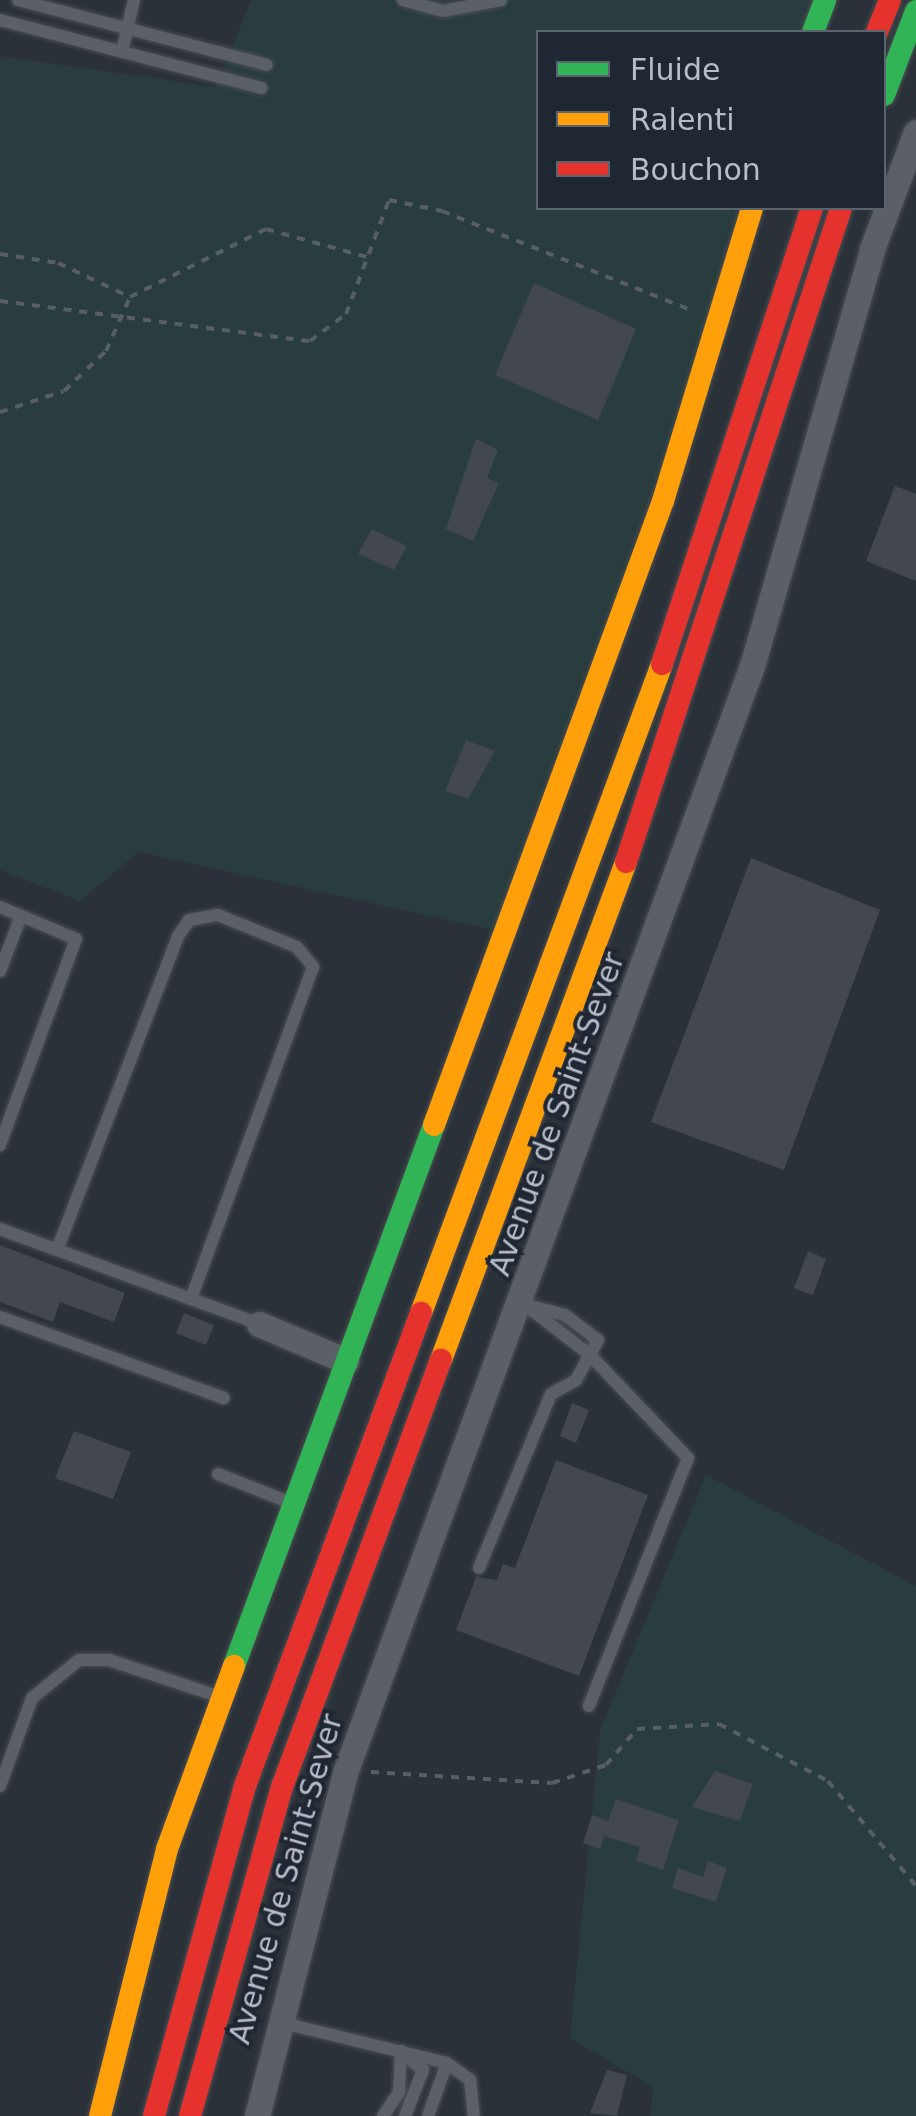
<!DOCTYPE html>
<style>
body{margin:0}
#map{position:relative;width:916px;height:2116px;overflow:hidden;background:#2b3138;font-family:"DejaVu Sans",sans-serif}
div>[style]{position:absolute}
.green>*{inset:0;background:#293c3e}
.building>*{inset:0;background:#43484e}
.path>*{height:4px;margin-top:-2px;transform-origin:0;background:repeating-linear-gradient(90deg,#595e63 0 8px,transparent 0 16px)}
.roads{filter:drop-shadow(0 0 2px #494d53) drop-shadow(0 0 2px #494d53)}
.lane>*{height:12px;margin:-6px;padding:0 6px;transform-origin:6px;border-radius:6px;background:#5b5f66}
.street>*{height:25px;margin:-12.5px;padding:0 12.5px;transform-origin:12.5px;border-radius:12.5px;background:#5b5f66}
.fast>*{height:22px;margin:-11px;padding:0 11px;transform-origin:11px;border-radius:11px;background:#30b455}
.slow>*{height:22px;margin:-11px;padding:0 11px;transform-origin:11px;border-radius:11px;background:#ff9f0a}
.jam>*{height:22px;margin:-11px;padding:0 11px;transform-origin:11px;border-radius:11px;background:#e5322d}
span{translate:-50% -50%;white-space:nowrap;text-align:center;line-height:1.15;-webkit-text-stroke:8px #1f2733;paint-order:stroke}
.street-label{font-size:30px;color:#b6bdc8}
.legend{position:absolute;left:536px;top:30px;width:350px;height:180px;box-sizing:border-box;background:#1f2733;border:2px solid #5b636f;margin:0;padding:12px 18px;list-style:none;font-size:30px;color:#b6bdc8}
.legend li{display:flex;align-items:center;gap:20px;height:50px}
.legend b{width:50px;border:2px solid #5b636f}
</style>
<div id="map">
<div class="green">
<i style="clip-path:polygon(251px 0,834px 0,822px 32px,538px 32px,538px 208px,757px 208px,494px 930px,139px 852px,80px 901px,0 870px,0 56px,216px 87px)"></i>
<i style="clip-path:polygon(706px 1475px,916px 1586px,916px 2116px,650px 2116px,653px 2087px,570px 2038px,600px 1730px)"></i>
</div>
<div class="building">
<i style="clip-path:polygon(534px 283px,636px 329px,598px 420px,495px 375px)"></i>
<i style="clip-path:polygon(476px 439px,498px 450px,487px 478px,499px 483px,473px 541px,446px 529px)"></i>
<i style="clip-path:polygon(895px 486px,916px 494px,916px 581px,866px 561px)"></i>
<i style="clip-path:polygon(372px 529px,407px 546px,394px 570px,358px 554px)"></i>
<i style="clip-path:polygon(466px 740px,495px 751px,468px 799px,445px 791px)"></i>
<i style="clip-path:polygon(751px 858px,880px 910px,784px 1170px,651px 1122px)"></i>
<i style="clip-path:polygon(0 1245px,125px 1293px,114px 1322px,60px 1302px,53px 1322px,0 1302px)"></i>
<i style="clip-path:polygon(808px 1251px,826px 1259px,813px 1295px,794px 1288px)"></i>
<i style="clip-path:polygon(184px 1313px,214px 1325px,206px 1345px,176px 1333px)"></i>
<i style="clip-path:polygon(572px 1403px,589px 1410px,576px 1443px,560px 1436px)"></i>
<i style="clip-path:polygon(74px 1431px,131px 1452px,113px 1499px,55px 1478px)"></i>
<i style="clip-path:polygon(556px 1460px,648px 1495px,579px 1676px,456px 1630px,476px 1577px,497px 1580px,503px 1564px,515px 1568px)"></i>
<i style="clip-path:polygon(715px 1771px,753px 1784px,740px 1821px,692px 1807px)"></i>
<i style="clip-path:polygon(616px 1799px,679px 1820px,663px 1870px,636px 1861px,640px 1847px,604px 1836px,600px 1849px,583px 1843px,592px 1815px,608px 1821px)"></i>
<i style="clip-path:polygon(708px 1861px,727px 1868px,716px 1902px,672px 1888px,678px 1868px,703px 1877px)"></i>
<i style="clip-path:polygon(607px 2070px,627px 2075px,617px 2116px,590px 2113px)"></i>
</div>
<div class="path">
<i style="left:0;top:254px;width:59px;rotate:8.8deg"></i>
<i style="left:58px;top:263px;width:80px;rotate:25.3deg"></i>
<i style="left:0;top:301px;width:313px;rotate:7.4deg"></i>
<i style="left:310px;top:341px;width:45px;rotate:-36.9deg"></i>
<i style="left:346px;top:314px;width:122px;rotate:-69.3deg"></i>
<i style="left:389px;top:200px;width:54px;rotate:11.7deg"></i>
<i style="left:442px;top:211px;width:268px;rotate:21.7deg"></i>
<i style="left:0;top:412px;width:67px;rotate:-18.2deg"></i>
<i style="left:64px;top:391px;width:58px;rotate:-43.6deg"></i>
<i style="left:106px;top:351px;width:59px;rotate:-66deg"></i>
<i style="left:130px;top:297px;width:152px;rotate:-26.6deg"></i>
<i style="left:266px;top:229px;width:105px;rotate:15.5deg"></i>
<i style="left:371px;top:1772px;width:181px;rotate:3.5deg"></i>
<i style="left:552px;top:1783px;width:57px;rotate:-18.4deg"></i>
<i style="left:606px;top:1765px;width:48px;rotate:-49.3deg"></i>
<i style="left:637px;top:1729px;width:82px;rotate:-3.5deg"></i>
<i style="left:719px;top:1724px;width:123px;rotate:27.6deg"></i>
<i style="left:828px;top:1781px;width:137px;rotate:50deg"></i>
</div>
<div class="roads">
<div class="lane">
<i style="left:18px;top:0;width:257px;rotate:14.6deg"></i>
<i style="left:403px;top:0;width:41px;rotate:15.4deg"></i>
<i style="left:443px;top:11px;width:59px;rotate:-10.7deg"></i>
<i style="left:0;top:20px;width:270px;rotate:14.6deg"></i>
<i style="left:122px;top:52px;width:53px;rotate:-77deg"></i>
<i style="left:0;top:907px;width:82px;rotate:22.8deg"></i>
<i style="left:76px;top:939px;width:220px;rotate:110.3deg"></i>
<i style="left:0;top:971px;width:59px;rotate:-69.1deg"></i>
<i style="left:0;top:1229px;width:276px;rotate:20.1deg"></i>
<i style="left:57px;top:1250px;width:337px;rotate:-68.9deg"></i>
<i style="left:178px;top:936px;width:19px;rotate:-55deg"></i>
<i style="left:189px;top:920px;width:29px;rotate:-10deg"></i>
<i style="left:218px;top:915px;width:85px;rotate:22.1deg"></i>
<i style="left:297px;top:947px;width:26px;rotate:51deg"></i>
<i style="left:313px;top:967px;width:354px;rotate:110.2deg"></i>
<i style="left:524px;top:1304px;width:83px;rotate:37.7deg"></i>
<i style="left:590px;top:1355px;width:142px;rotate:46.4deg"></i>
<i style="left:688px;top:1458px;width:267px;rotate:111.8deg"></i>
<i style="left:0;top:1317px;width:238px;rotate:19.9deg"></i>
<i style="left:218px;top:1474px;width:79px;rotate:21.7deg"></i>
<i style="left:479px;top:1568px;width:188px;rotate:-67.5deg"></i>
<i style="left:551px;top:1394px;width:29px;rotate:-29deg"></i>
<i style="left:576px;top:1380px;width:46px;rotate:-61.2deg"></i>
<i style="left:598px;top:1340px;width:41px;rotate:-142.9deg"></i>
<i style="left:565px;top:1315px;width:35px;rotate:-165deg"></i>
<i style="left:0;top:1786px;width:94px;rotate:-70deg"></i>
<i style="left:32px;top:1698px;width:60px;rotate:-39deg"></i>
<i style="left:79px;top:1660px;width:30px"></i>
<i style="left:109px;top:1660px;width:117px;rotate:18.4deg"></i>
<i style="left:279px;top:2022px;width:173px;rotate:13.7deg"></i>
<i style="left:447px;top:2063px;width:29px;rotate:36deg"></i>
<i style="left:470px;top:2080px;width:36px;rotate:84deg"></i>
<i style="left:383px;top:2116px;width:29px;rotate:-56deg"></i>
<i style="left:399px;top:2092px;width:41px;rotate:-87.2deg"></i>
<i style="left:405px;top:2116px;width:49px;rotate:-68.6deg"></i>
<i style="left:423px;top:2070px;width:22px;rotate:-141deg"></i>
<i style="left:428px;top:2116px;width:56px;rotate:-70.3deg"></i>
</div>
<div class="street">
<i style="left:259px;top:1324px;width:95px;rotate:23deg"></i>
<i style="left:257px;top:2116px;width:357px;rotate:-75.6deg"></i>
<i style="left:346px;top:1770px;width:1176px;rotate:-69.81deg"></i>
<i style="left:752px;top:666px;width:434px;rotate:-73.9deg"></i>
<i style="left:872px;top:249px;width:125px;rotate:-69.4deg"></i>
</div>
<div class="fast">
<i style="left:813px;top:32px;width:34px;rotate:-69deg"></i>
<i style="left:884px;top:95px;width:90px;rotate:-69.1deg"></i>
<i style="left:234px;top:1666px;width:577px;rotate:-69.71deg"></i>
</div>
<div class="slow">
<i style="left:434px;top:1125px;width:665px;rotate:-69.85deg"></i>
<i style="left:663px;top:501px;width:306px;rotate:-73.1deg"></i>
<i style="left:421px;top:1313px;width:692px;rotate:-69.63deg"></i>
<i style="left:441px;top:1360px;width:531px;rotate:-69.62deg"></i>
<i style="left:100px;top:2116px;width:275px;rotate:-75.9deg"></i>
<i style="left:167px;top:1849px;width:195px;rotate:-69.9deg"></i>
</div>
<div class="jam">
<i style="left:877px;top:32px;width:35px;rotate:-68deg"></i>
<i style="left:662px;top:664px;width:480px;rotate:-71.8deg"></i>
<i style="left:626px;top:862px;width:688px;rotate:-71.8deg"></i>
<i style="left:154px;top:2116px;width:342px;rotate:-74.6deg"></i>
<i style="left:245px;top:1786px;width:505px;rotate:-69.59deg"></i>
<i style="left:190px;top:2116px;width:342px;rotate:-74.4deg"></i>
<i style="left:282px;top:1787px;width:456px;rotate:-69.6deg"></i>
</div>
</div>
<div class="street-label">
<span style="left:557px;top:1114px;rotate:-70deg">Avenue de Saint-Sever</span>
<span style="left:286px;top:1879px;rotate:-74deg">Avenue de Saint-Sever</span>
</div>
<ul class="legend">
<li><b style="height:12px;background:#30b455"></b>Fluide</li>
<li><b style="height:12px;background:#ff9f0a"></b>Ralenti</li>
<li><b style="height:12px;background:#e5322d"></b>Bouchon</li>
</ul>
</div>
